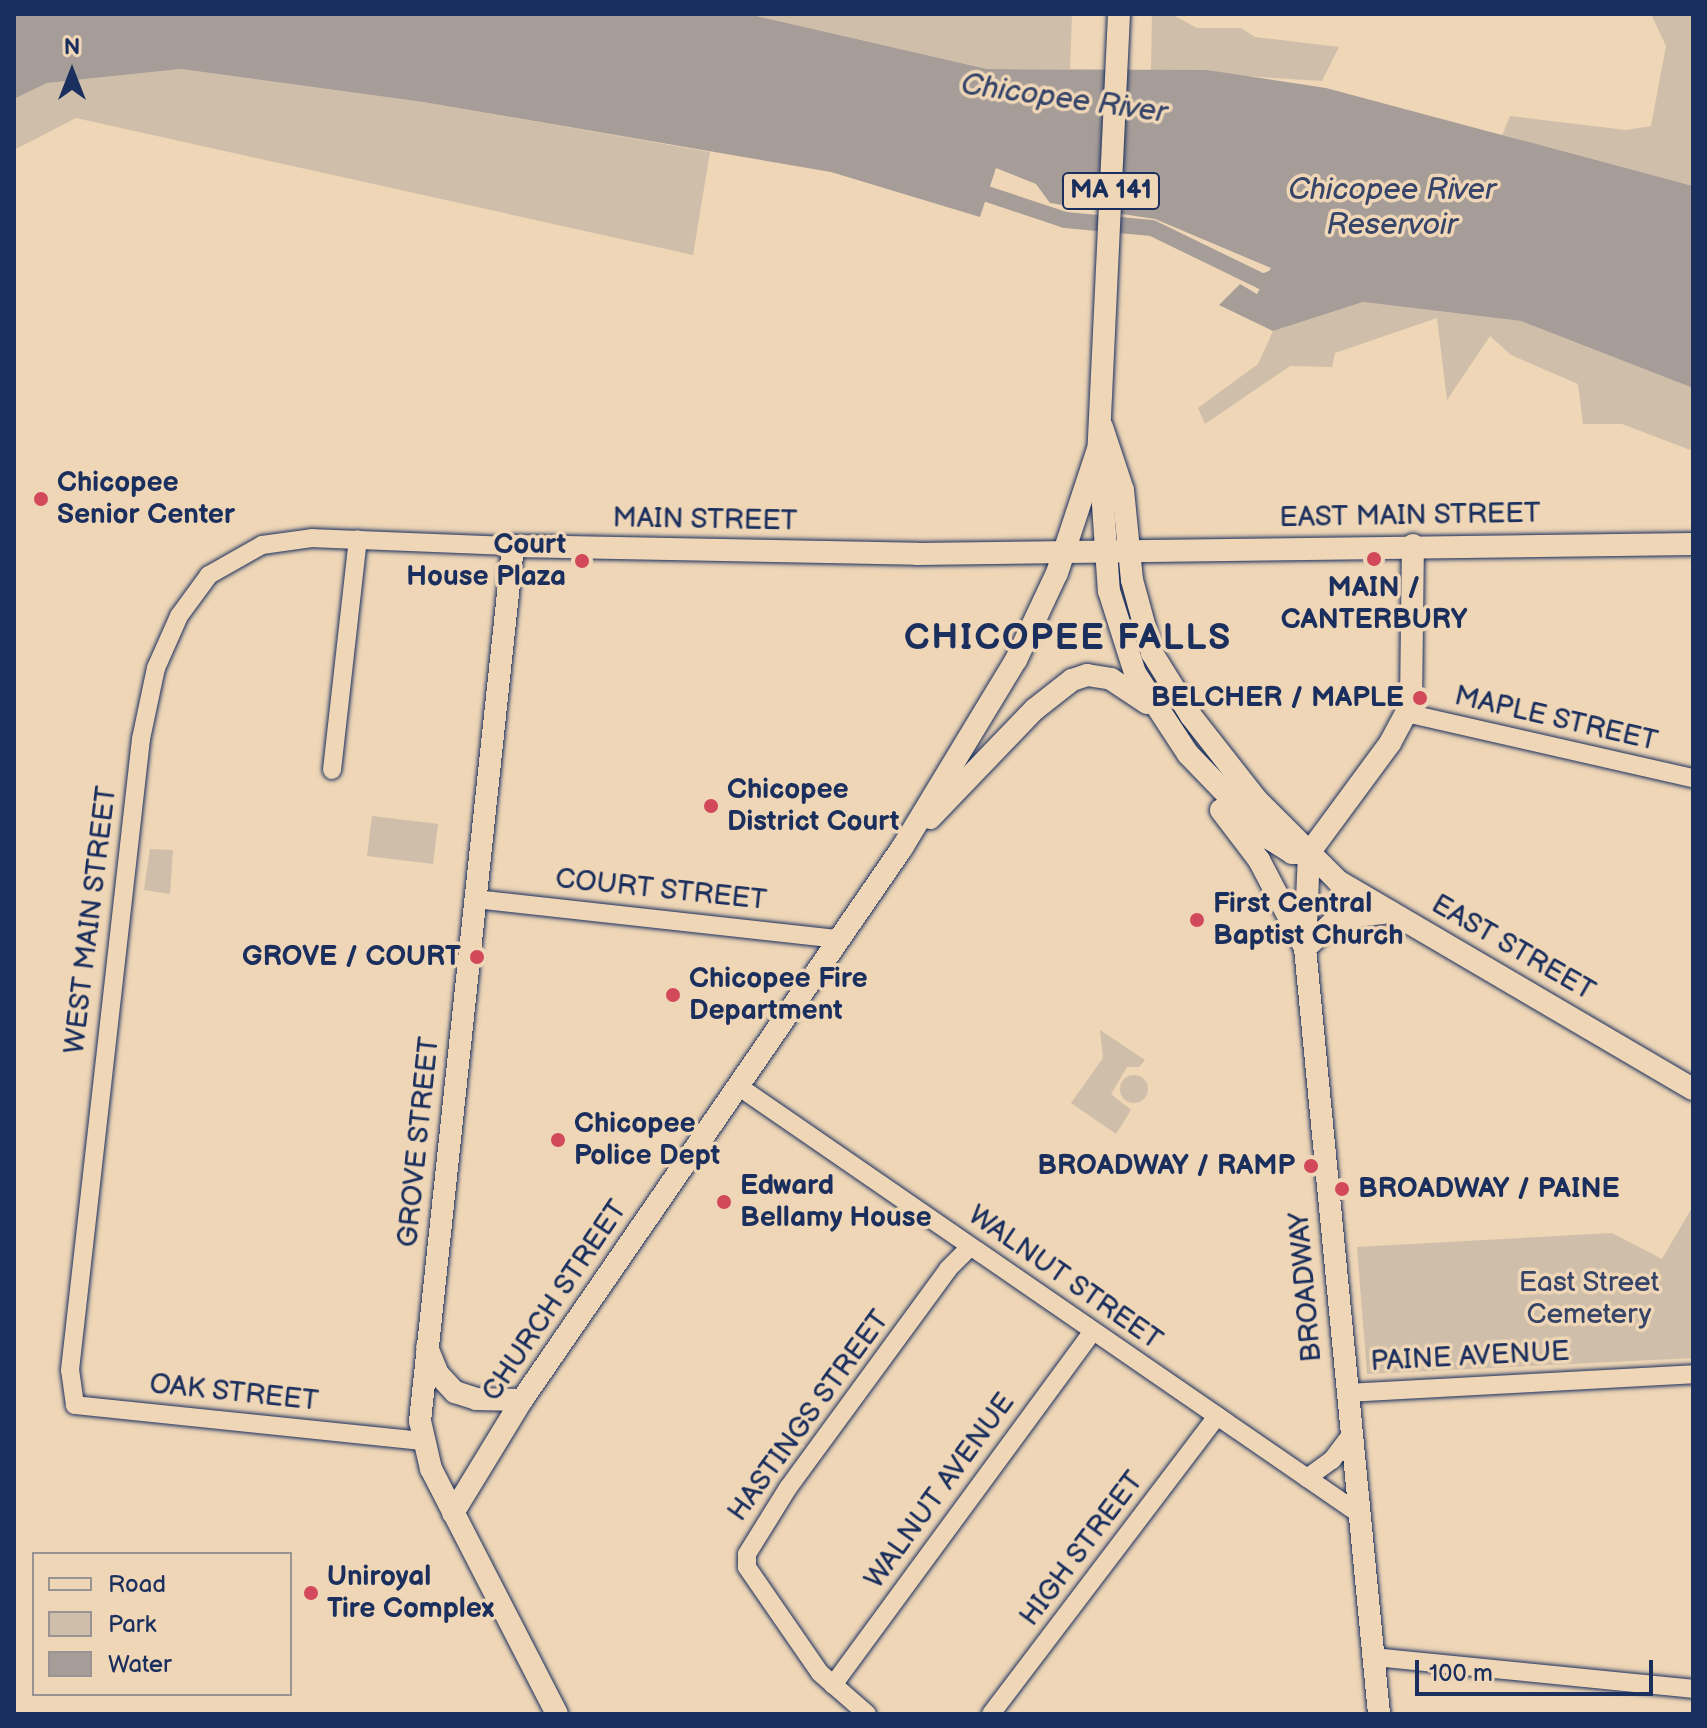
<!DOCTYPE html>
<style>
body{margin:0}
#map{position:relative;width:1707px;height:1728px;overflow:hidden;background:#eed6b6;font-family:"Balsamiq Sans",sans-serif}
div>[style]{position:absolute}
.green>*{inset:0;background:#cfbea9}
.round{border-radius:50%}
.water>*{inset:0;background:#a69d98}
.canal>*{height:16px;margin:-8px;padding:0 8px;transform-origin:8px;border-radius:8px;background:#a69d98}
.roads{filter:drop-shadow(0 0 2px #1b2f5e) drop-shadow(0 0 2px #1b2f5e)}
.minor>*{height:18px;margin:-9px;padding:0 9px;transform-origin:9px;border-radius:9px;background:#eed6b6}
.major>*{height:22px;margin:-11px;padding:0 11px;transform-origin:11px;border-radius:11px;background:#eed6b6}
.dots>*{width:22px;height:22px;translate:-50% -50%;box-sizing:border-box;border:4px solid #eed6b6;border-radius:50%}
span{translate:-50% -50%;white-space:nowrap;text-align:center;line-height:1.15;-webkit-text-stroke:7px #eed6b6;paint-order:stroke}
.shield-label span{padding:2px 6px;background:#eed6b6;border:2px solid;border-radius:6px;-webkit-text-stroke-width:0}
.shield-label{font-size:26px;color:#1b2f5e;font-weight:700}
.poi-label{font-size:28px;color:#1b2f5e;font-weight:700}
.left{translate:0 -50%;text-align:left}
.right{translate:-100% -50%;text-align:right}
.street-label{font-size:28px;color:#1b2f5e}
.park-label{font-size:28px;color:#364469}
.water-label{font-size:30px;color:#37456a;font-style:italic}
.district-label{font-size:36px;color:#1b2f5e;font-weight:700;letter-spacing:2px}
.frame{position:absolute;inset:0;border:16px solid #1b2f5e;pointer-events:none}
.legend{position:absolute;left:32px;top:1552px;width:260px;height:144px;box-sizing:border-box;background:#eed6b6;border:2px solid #9a9393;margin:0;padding:10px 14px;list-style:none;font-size:24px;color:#1b2f5e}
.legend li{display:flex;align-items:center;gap:16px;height:40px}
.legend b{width:40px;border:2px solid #9a9393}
.north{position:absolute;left:32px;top:32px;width:80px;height:80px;-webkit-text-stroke:6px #eed6b6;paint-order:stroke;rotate:0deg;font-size:22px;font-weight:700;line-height:32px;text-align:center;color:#1b2f5e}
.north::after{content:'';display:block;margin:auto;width:28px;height:36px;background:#1b2f5e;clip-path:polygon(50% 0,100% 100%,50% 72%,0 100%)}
.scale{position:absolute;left:1415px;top:1660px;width:238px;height:36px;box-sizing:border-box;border:4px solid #1b2f5e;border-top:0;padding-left:10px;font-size:24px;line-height:28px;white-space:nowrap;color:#1b2f5e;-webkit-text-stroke:6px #eed6b6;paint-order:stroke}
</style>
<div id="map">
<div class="green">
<i style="clip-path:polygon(748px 14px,1072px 14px,1070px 69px,987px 69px)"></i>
<i style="clip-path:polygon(1152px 14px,1171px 14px,1197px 28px,1241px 28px,1255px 37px,1339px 47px,1322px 81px,1151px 70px)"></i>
<i style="clip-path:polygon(1651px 14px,1693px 14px,1693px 186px,1502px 136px,1510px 116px,1626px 130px,1651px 126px,1666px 46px)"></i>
<i style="clip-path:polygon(181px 69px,423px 102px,710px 152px,693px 255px,76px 118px,14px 150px,14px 99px,47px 83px)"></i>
<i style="clip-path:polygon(1363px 302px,1521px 321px,1693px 388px,1693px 451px,1622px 424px,1583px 424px,1578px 384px,1511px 355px,1490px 336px,1447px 400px,1437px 318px,1335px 353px,1332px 367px,1290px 366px,1205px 424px,1198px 408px,1258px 364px,1273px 331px)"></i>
<i style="clip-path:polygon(372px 816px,438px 824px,433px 864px,367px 856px)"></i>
<i style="clip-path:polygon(150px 849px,173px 850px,170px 894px,144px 890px)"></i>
<i style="clip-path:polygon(1100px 1030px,1145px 1060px,1139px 1067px,1127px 1067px,1111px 1094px,1131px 1110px,1116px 1134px,1071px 1103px,1103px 1058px)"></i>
<i class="round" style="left:1120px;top:1075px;width:28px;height:28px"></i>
<i style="clip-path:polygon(1693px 1206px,1693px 1358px,1367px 1374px,1357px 1247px,1612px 1233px,1662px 1259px)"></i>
</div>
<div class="water">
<i style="clip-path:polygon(14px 14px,748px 14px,987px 69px,1207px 70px,1326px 88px,1693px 186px,1693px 388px,1521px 321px,1363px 302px,1273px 331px,1219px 305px,1240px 284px,1257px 294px,1271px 268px,1155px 219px,1050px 203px,1036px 184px,996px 168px,980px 217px,831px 172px,423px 102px,181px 69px,47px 83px,14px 99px)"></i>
</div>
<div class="canal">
<i style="left:969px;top:188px;width:101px;rotate:18.4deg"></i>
<i style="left:1065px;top:220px;width:87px;rotate:5.3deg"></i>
<i style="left:1152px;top:228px;width:123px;rotate:25.9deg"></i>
<i style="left:1263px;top:282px;width:21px;rotate:-23deg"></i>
</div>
<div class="roads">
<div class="minor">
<i style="left:1406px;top:713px;width:294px;rotate:12.8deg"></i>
<i style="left:332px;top:770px;width:232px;rotate:-83.6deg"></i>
<i style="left:475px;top:899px;width:366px;rotate:6.3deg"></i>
<i style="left:738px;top:1086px;width:756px;rotate:34.55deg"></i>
<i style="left:1346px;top:1393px;width:348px;rotate:-3.1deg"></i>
<i style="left:423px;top:1441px;width:350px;rotate:-174.1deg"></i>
<i style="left:75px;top:1405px;width:35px;rotate:-98deg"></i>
<i style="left:70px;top:1370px;width:635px;rotate:-83.58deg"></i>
<i style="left:141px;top:739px;width:73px;rotate:-78.1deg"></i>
<i style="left:156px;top:668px;width:57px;rotate:-66.1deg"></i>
<i style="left:179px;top:616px;width:51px;rotate:-53.8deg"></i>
<i style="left:209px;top:575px;width:61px;rotate:-29.5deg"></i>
<i style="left:262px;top:545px;width:50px;rotate:-8deg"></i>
<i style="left:312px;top:538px;width:201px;rotate:2.3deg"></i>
<i style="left:1307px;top:1478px;width:31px;rotate:-36deg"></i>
<i style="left:1332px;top:1460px;width:31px;rotate:-53deg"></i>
<i style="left:1374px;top:1657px;width:321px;rotate:5.7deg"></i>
<i style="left:833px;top:1685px;width:439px;rotate:-53.7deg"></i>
<i style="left:867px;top:1714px;width:62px;rotate:-138.9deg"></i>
<i style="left:820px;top:1673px;width:129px;rotate:-124.6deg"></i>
<i style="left:747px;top:1567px;width:13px;rotate:-90deg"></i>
<i style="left:747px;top:1554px;width:78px;rotate:-58.2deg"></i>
<i style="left:788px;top:1488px;width:271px;rotate:-53.8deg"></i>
<i style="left:948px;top:1269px;width:31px;rotate:-45deg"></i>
<i style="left:991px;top:1714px;width:374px;rotate:-52.8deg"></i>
</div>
<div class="major">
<i style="left:1119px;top:14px;width:432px;rotate:92.7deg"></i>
<i style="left:1099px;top:446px;width:145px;rotate:86.1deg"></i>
<i style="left:1109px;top:591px;width:86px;rotate:72.4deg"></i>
<i style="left:1135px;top:673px;width:97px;rotate:56.8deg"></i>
<i style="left:1188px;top:754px;width:118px;rotate:46deg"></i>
<i style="left:1270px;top:839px;width:26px;rotate:32deg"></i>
<i style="left:1292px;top:853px;width:16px"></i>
<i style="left:1102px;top:427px;width:66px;rotate:71.6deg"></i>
<i style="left:1123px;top:490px;width:90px;rotate:84.3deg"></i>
<i style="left:1132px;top:580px;width:76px;rotate:74.7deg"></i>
<i style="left:1152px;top:653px;width:74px;rotate:58.2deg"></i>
<i style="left:1191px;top:716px;width:105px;rotate:51.9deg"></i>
<i style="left:1256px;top:799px;width:116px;rotate:45deg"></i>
<i style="left:1338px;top:881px;width:411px;rotate:30.4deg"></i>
<i style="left:1221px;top:810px;width:63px;rotate:52.8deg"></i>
<i style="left:1259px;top:860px;width:95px;rotate:62.4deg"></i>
<i style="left:930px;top:818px;width:151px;rotate:-46.1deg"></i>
<i style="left:1035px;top:709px;width:47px;rotate:-38.1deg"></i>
<i style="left:1072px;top:680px;width:16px;rotate:-18deg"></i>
<i style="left:1087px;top:675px;width:24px;rotate:9deg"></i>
<i style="left:1111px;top:679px;width:43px;rotate:33.7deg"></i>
<i style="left:1309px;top:853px;width:95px;rotate:92.4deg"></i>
<i style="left:1305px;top:948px;width:770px;rotate:84.48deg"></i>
<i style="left:1309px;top:853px;width:137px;rotate:-53.6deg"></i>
<i style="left:1390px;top:743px;width:44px;rotate:-61.7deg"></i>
<i style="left:1411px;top:704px;width:159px;rotate:-89.3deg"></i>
<i style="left:1305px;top:948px;width:45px;rotate:-42.3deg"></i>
<i style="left:1338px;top:918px;width:53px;rotate:-6.5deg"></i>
<i style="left:427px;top:1347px;width:29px;rotate:68deg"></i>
<i style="left:438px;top:1374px;width:25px;rotate:47deg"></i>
<i style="left:455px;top:1392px;width:22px;rotate:18deg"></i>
<i style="left:476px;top:1399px;width:46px;rotate:1.2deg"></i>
<i style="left:453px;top:1513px;width:132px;rotate:-58.6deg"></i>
<i style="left:522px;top:1400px;width:670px;rotate:-55.46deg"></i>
<i style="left:902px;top:848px;width:220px;rotate:-58.8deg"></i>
<i style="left:1016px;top:660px;width:96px;rotate:-64.8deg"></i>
<i style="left:1057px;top:573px;width:134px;rotate:-71.7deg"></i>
<i style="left:557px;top:1714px;width:276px;rotate:-117.2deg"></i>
<i style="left:431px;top:1469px;width:49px;rotate:-102.9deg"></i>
<i style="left:420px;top:1421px;width:880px;rotate:-83.93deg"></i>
<i style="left:513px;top:546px;width:404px;rotate:1.1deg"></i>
<i style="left:917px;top:554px;width:776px;rotate:-0.74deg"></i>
</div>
</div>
<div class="dots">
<i style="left:41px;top:499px;background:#d1495b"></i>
<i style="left:1374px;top:559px;background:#d1495b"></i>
<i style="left:582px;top:561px;background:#d1495b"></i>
<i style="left:1420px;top:698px;background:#d1495b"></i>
<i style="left:711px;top:806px;background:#d1495b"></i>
<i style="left:1197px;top:920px;background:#d1495b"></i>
<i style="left:477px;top:957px;background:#d1495b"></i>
<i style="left:673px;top:995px;background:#d1495b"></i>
<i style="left:558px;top:1140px;background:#d1495b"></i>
<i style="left:1311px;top:1166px;background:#d1495b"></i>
<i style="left:1342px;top:1189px;background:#d1495b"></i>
<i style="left:724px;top:1202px;background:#d1495b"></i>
<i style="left:311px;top:1593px;background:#d1495b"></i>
</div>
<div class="shield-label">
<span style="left:1111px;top:191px">MA 141</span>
</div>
<div class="poi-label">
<span class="left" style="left:57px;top:499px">Chicopee<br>Senior Center</span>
<span class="right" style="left:566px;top:561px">Court<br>House Plaza</span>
<span style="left:1374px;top:604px">MAIN /<br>CANTERBURY</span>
<span class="right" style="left:1404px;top:698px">BELCHER / MAPLE</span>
<span class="left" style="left:727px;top:806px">Chicopee<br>District Court</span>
<span class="left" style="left:1213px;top:920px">First Central<br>Baptist Church</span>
<span class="right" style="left:461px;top:957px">GROVE / COURT</span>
<span class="left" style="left:689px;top:995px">Chicopee Fire<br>Department</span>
<span class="left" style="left:574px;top:1140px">Chicopee<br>Police Dept</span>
<span class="right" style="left:1295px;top:1166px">BROADWAY / RAMP</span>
<span class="left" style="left:740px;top:1202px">Edward<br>Bellamy House</span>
<span class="left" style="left:1358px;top:1189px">BROADWAY / PAINE</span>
<span class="left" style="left:327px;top:1593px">Uniroyal<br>Tire Complex</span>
</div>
<div class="street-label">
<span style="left:1410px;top:516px;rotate:-1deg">EAST MAIN STREET</span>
<span style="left:705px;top:520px;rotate:1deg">MAIN STREET</span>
<span style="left:1556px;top:719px;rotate:13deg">MAPLE STREET</span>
<span style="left:661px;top:890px;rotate:6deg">COURT STREET</span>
<span style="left:91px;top:920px;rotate:-83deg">WEST MAIN STREET</span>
<span style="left:1513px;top:948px;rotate:30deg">EAST STREET</span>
<span style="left:419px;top:1142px;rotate:-84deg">GROVE STREET</span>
<span style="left:1065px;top:1278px;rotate:35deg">WALNUT STREET</span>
<span style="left:1306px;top:1287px;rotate:-95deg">BROADWAY</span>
<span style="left:555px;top:1301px;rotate:-56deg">CHURCH STREET</span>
<span style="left:1470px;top:1357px;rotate:-3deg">PAINE AVENUE</span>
<span style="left:234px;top:1393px;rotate:6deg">OAK STREET</span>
<span style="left:809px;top:1416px;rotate:-54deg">HASTINGS STREET</span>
<span style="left:940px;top:1491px;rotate:-54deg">WALNUT AVENUE</span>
<span style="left:1082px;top:1549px;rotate:-53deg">HIGH STREET</span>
</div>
<div class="park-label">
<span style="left:1589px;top:1299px">East Street<br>Cemetery</span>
</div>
<div class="water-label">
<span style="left:1064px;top:99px;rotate:8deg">Chicopee River</span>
<span style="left:1392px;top:207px">Chicopee River<br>Reservoir</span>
</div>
<div class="district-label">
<span style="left:1068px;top:639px">CHICOPEE FALLS</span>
</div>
<div class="frame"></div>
<ul class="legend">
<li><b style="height:10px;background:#eed6b6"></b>Road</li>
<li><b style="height:22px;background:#cfbea9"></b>Park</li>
<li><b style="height:22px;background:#a69d98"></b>Water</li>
</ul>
<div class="north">N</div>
<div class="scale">100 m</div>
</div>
